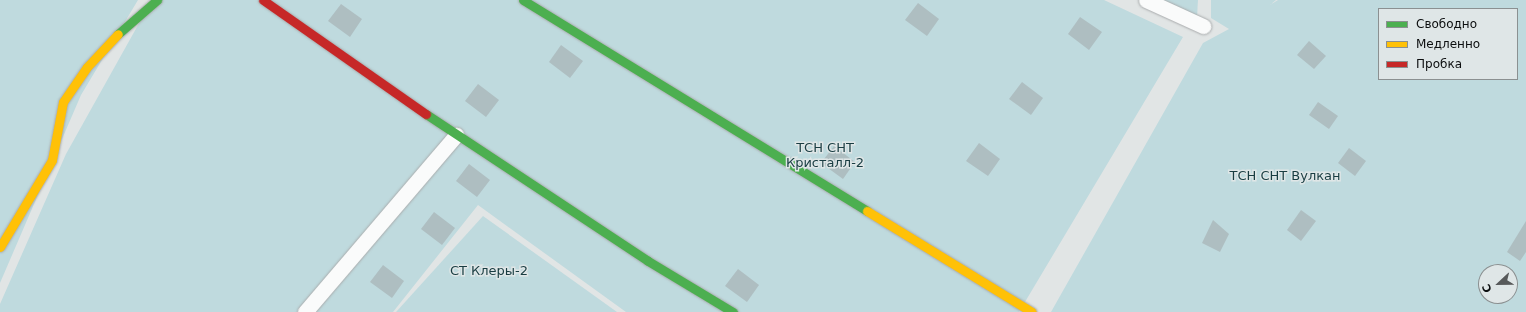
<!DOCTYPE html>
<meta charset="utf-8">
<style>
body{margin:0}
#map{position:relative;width:1526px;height:312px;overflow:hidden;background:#e1e5e5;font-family:"DejaVu Sans",sans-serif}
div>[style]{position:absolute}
.green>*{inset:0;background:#bfdade}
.building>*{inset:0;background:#aebec1}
.roads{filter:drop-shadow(0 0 1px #a9acad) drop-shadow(0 0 1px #a9acad)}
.street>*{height:15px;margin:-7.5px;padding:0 7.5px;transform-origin:7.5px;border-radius:7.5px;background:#fafbfb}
.fast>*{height:9px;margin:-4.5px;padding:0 4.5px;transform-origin:4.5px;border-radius:4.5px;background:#4caf50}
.slow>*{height:9px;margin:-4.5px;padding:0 4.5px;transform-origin:4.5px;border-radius:4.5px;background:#ffc107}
.jam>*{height:9px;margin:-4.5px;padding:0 4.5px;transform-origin:4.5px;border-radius:4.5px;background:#c62828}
span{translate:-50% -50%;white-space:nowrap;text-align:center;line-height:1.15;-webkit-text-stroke:3px #dfe6e7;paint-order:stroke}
.park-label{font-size:13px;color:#193d42}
.legend{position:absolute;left:1378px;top:8px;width:140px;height:72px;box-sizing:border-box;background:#dfe6e7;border:1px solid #8b9091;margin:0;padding:5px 7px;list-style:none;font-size:12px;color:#0c0e0f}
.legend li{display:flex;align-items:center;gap:8px;height:20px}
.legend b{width:20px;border:1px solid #8b9091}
.north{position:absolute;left:1478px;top:264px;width:40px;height:40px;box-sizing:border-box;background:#dfe6e7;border:1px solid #8b9091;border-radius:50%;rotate:248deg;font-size:11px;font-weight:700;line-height:16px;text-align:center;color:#0c0e0f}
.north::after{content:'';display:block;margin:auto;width:14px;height:18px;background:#57595a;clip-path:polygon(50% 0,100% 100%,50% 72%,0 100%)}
</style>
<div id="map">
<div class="green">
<i style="clip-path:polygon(0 0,138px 0,81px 95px,0 283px)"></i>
<i style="clip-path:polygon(152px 0,1104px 0,1183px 37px,1019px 312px,626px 312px,478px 205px,393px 312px,0 312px,0 304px,66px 154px)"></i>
<i style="clip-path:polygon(1157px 0,1198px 0,1197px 17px)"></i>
<i style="clip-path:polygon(evenodd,1211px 0,1276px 0,1270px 5px,1278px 0,1526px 0,1526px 312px,1051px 312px,1203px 43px,1229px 29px,1211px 18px,1211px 0,1379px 9px,1517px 9px,1517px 79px,1379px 79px,1379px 9px,1211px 0,1486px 272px,1510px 272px,1510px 296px,1486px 296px,1486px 272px)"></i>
<i style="clip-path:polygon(483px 216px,617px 312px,396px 312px)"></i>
</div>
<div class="building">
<i style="clip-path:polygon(918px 3px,939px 19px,927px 36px,905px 20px)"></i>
<i style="clip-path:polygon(341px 4px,362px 19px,350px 37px,328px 21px)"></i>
<i style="clip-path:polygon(1080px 17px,1102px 32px,1089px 50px,1068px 34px)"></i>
<i style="clip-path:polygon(1309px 41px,1326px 56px,1314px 69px,1297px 55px)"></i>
<i style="clip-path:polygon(561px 45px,583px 61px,570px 78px,549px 62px)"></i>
<i style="clip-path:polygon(1022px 82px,1043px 98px,1031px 115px,1009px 99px)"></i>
<i style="clip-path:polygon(478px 84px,499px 100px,486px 117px,465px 101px)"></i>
<i style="clip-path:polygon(1318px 102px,1338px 116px,1329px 129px,1309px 115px)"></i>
<i style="clip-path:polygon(979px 143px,1000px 159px,988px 176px,966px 161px)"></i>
<i style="clip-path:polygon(834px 146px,855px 162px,843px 179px,821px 163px)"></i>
<i style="clip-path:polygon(1349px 148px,1366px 161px,1355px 176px,1338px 163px)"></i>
<i style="clip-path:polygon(469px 164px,490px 180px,477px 197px,456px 181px)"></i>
<i style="clip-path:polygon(1301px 210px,1316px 221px,1301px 241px,1287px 230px)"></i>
<i style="clip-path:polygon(434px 212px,455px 228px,442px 245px,421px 229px)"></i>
<i style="clip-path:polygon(1213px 220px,1229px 234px,1220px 252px,1202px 243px)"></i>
<i style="clip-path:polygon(1526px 221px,1526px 252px,1520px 261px,1507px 252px)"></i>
<i style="clip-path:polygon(383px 265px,404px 281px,392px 298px,370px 282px)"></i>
<i style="clip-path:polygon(738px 269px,759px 285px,747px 302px,725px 286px)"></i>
</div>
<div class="roads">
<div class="street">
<i style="left:1146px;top:0;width:63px;rotate:24.5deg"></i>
<i style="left:305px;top:312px;width:233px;rotate:-49.5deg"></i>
</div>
<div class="fast">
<i style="left:523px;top:0;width:404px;rotate:31.5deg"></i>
<i style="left:118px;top:34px;width:52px;rotate:-41.1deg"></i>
<i style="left:426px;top:114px;width:266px;rotate:33.5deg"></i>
<i style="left:648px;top:261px;width:99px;rotate:31deg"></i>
</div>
<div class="slow">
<i style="left:867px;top:211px;width:193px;rotate:31.5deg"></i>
<i style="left:0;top:247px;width:101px;rotate:-59.1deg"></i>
<i style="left:52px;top:160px;width:59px;rotate:-79.3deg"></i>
<i style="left:63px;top:102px;width:42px;rotate:-55.6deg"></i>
<i style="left:87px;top:67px;width:45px;rotate:-46.8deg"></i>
</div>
<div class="jam">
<i style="left:263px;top:0;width:199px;rotate:35deg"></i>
</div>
</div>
<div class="park-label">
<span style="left:825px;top:156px">ТСН СНТ<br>Кристалл-2</span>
<span style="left:1285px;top:176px">ТСН СНТ Вулкан</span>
<span style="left:489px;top:271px">СТ Клеры-2</span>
</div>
<ul class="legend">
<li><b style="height:5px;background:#4caf50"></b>Свободно</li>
<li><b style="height:5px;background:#ffc107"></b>Медленно</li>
<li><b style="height:5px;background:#c62828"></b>Пробка</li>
</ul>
<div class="north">С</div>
</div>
